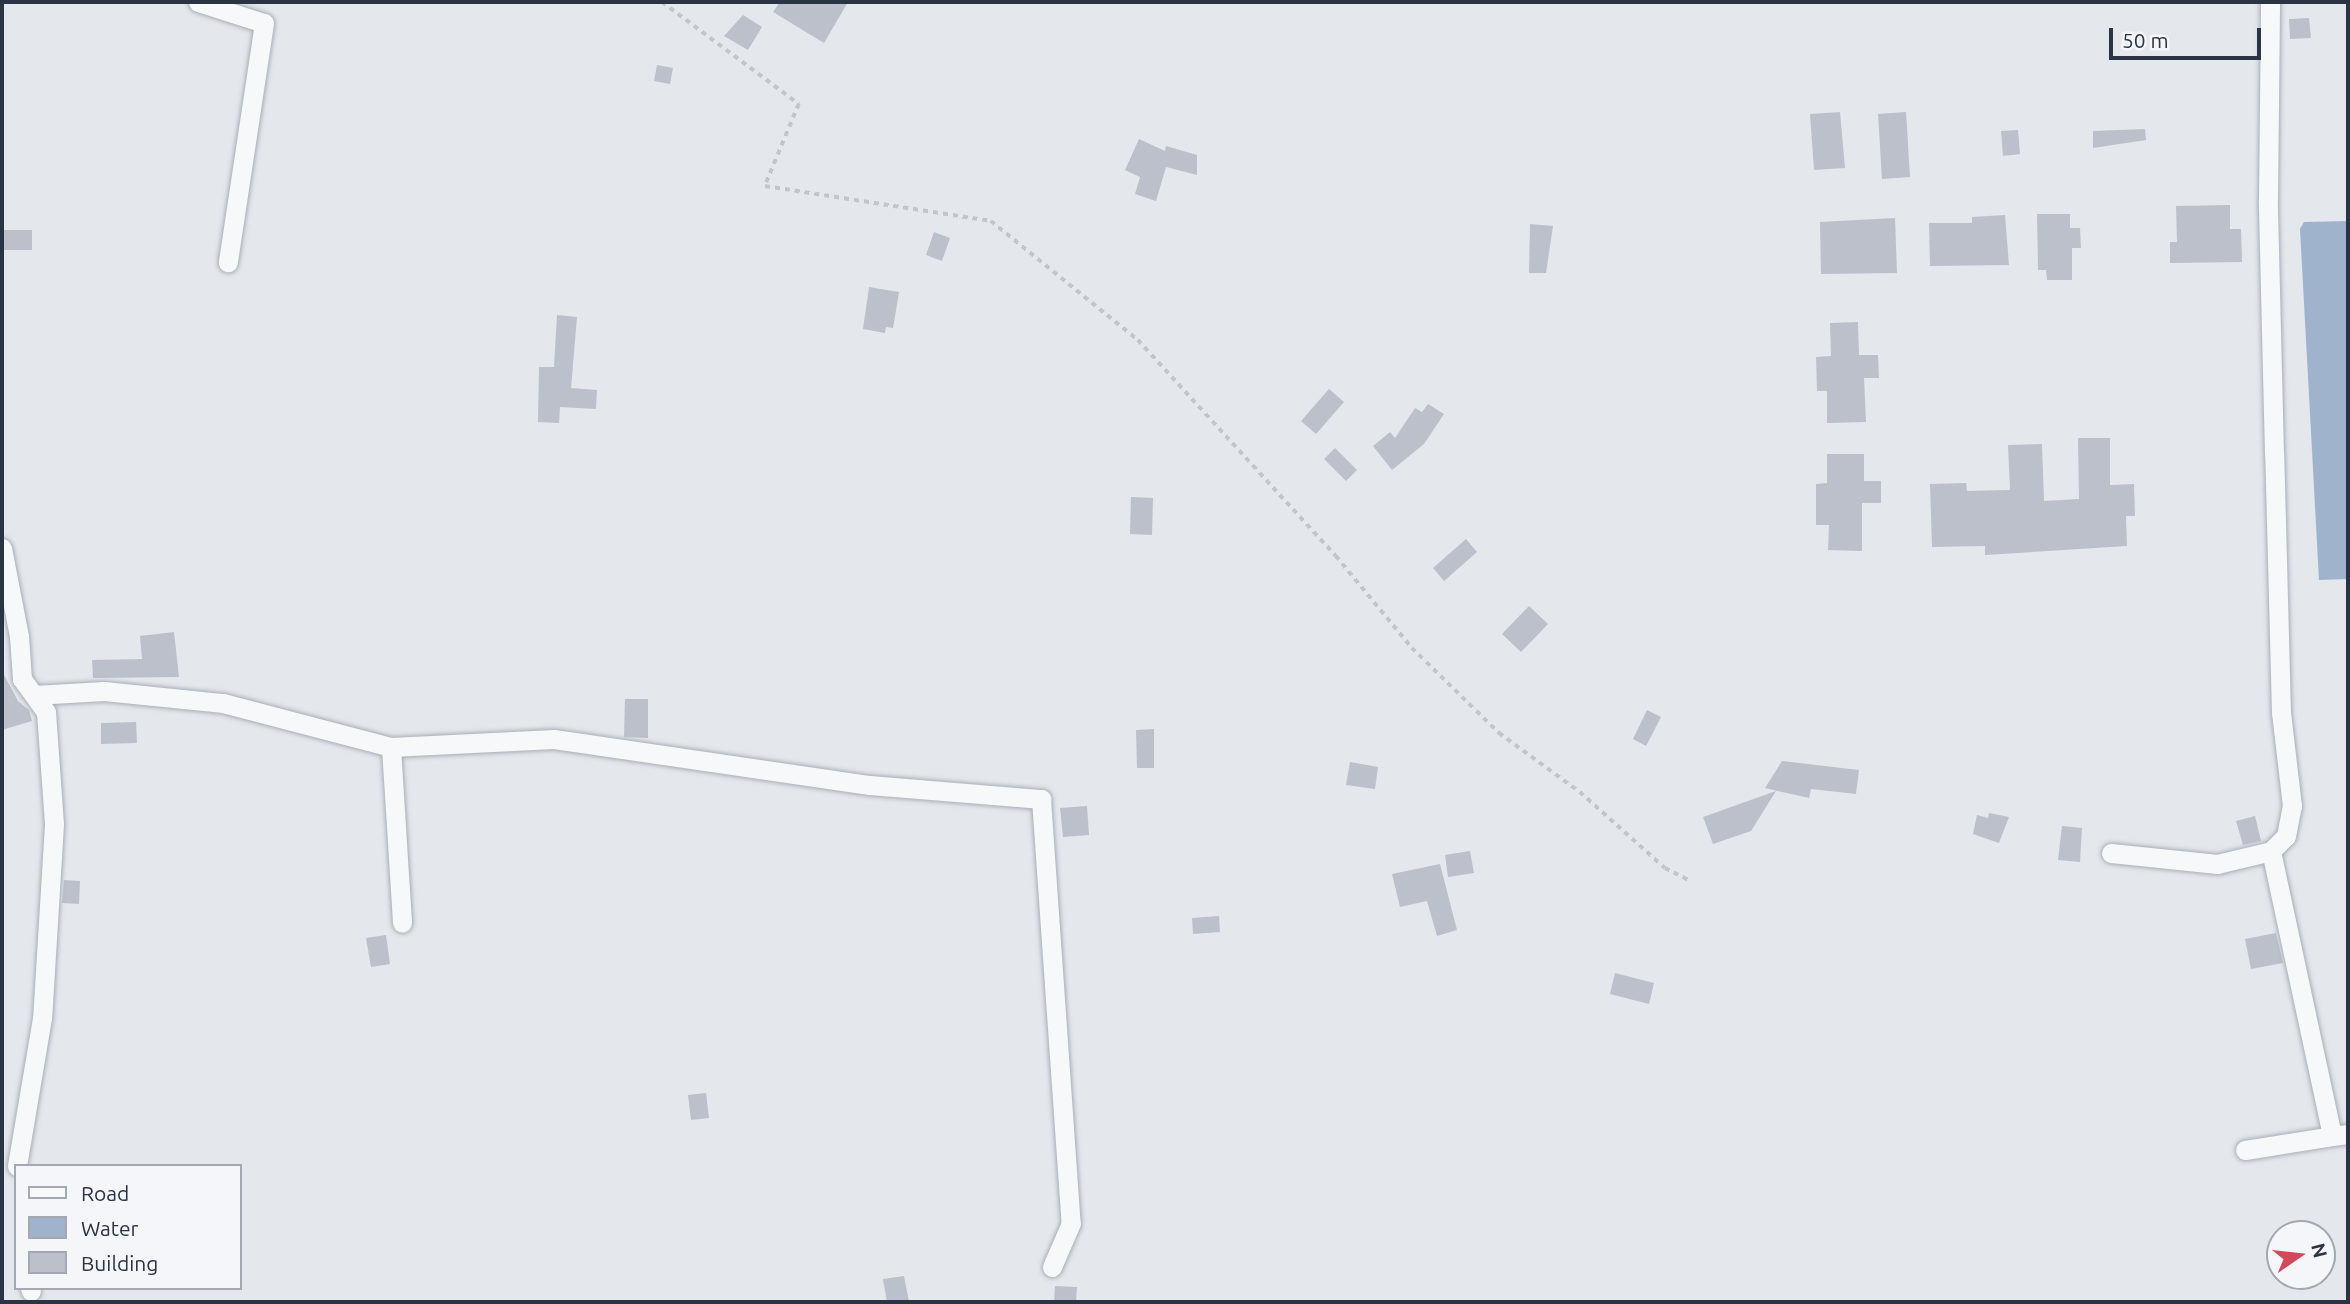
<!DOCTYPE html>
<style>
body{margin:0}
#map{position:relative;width:2350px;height:1304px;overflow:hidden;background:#e4e7ec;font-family:Ubuntu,sans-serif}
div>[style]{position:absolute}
.water>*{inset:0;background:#9fb4cc}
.building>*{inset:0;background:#bbc0ca}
.path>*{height:3.5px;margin-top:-1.75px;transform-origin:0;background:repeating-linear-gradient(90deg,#c2c5cb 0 5px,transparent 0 10px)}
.roads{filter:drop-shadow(0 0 2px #a9aeb7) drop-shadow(0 0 2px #a9aeb7)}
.street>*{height:19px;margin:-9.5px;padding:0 9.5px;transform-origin:9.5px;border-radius:9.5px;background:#f7f8fa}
span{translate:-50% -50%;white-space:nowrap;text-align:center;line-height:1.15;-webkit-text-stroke:7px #f4f6f9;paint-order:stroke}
.frame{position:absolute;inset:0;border:4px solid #2b3445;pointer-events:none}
.legend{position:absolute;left:14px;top:1164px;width:228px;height:126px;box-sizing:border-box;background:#f4f6f9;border:2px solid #a4a8b1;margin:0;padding:9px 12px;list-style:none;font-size:21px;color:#2b3445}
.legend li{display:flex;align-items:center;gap:14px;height:35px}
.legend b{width:35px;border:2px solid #a4a8b1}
.north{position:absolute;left:2266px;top:1220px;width:70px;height:70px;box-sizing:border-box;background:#f4f6f9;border:2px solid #a4a8b1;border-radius:50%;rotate:76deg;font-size:19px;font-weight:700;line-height:28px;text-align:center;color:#2b3445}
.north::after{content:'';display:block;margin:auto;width:24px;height:32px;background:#d1495b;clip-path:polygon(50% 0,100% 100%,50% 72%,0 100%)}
.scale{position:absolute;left:2109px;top:28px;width:152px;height:32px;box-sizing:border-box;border:4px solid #2b3445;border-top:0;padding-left:9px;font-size:21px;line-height:24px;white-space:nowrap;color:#2b3445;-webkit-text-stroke:5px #f4f6f9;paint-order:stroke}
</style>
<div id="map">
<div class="water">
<i style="clip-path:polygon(2348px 221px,2348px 579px,2319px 580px,2300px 229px,2304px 222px)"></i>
</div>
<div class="building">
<i style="clip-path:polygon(780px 2px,848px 2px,824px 43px,773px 12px)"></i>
<i style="clip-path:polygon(743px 15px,762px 27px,748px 50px,724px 36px)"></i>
<i style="clip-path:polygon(2309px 18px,2311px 38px,2290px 39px,2289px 19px)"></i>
<i style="clip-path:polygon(657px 65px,673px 68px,670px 84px,654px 81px)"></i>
<i style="clip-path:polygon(1840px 112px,1845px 168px,1814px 170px,1810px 114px)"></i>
<i style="clip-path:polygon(1906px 112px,1910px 177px,1882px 179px,1878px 114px)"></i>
<i style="clip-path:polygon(2145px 129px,2146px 140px,2093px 148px,2093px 131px)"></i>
<i style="clip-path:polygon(2018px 130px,2020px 154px,2003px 156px,2001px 131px)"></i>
<i style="clip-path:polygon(1139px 139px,1165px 151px,1166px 146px,1197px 155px,1197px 175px,1166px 167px,1156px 201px,1135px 194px,1140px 177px,1125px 170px)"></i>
<i style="clip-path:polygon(2230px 205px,2230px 229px,2241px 229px,2242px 262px,2170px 263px,2170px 242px,2177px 242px,2176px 206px)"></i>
<i style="clip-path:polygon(2037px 214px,2070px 214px,2070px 228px,2080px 228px,2081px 248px,2072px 248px,2072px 280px,2047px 280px,2046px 270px,2038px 270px)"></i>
<i style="clip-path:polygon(2005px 215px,2009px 265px,1930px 266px,1929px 223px,1972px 223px,1972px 217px)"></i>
<i style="clip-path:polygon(1895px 218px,1897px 273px,1821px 274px,1820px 222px)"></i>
<i style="clip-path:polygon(1530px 224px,1553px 226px,1546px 273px,1529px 273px)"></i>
<i style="clip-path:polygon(2px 230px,32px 230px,32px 250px,2px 250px)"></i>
<i style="clip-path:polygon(934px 232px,950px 238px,942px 261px,926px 255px)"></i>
<i style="clip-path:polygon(869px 287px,899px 292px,893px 328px,886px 327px,885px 333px,863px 329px)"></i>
<i style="clip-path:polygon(557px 315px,577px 317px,571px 388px,597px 390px,596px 409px,560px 407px,559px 423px,538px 422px,539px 367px,554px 367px)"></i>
<i style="clip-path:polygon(1858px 322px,1859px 355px,1878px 355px,1879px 378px,1864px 378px,1866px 422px,1827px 423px,1827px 391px,1817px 391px,1816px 357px,1831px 356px,1830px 323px)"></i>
<i style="clip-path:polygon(1329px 389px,1344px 402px,1316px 434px,1301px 421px)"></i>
<i style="clip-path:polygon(1428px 404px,1444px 414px,1424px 444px,1392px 470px,1373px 446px,1390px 432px,1395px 438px,1415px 408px,1422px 412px)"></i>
<i style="clip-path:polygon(2078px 438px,2110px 438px,2110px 485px,2134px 484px,2135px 516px,2126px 516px,2127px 546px,1985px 555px,1985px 546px,1932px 547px,1930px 484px,1966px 483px,1967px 491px,2010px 490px,2008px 445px,2042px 444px,2044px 501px,2079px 499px)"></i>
<i style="clip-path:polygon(1335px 448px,1357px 470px,1346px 481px,1324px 459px)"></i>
<i style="clip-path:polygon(1827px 454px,1864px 454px,1864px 481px,1881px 481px,1881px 503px,1862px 503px,1862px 551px,1828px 550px,1829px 525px,1816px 525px,1816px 484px,1827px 483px)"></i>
<i style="clip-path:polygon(1131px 497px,1153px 498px,1152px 535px,1130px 534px)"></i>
<i style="clip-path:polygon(1466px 539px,1477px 552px,1444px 581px,1433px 568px)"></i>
<i style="clip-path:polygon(1529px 606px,1548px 624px,1521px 652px,1502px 634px)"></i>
<i style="clip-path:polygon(174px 632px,179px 677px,93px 678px,92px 660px,142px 659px,140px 636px)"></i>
<i style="clip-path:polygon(2px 671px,18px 701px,29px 710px,32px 721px,2px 730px)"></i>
<i style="clip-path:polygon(625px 699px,648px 699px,648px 738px,624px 737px)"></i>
<i style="clip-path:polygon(1647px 710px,1661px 717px,1646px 746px,1633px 739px)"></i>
<i style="clip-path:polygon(136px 722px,137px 743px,101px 744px,101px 723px)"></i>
<i style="clip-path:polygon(1154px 729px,1154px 768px,1137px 768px,1136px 730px)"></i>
<i style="clip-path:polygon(1782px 761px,1859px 770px,1856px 794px,1811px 789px,1809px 798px,1765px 788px)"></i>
<i style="clip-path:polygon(1350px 762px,1378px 767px,1375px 789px,1346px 785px)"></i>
<i style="clip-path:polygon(1776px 791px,1751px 831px,1713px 844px,1703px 817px)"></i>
<i style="clip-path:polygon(1087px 806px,1089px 835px,1063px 837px,1060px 808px)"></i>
<i style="clip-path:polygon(1989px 813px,2009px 817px,1999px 843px,1973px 834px,1977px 815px,1988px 818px)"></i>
<i style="clip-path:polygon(2255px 816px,2261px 841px,2243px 845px,2236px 821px)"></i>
<i style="clip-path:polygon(2062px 826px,2082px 828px,2080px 862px,2058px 860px)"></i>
<i style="clip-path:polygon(1470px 851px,1474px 873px,1448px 877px,1445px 855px)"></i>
<i style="clip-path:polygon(1440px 864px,1457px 930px,1437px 936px,1427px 901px,1400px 907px,1392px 874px)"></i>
<i style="clip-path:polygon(64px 880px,80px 881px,79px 904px,62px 903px)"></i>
<i style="clip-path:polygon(1219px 916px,1220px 932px,1193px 934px,1192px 918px)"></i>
<i style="clip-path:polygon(2276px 933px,2283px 963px,2251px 969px,2245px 939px)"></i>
<i style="clip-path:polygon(386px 935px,390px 964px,371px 967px,366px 938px)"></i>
<i style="clip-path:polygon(1615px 973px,1654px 983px,1649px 1004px,1610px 994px)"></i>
<i style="clip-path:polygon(706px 1093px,709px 1118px,691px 1120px,688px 1095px)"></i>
<i style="clip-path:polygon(904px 1276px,909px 1302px,887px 1302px,883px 1279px)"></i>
<i style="clip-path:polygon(1055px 1286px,1077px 1287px,1076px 1302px,1054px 1302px)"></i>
</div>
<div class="path">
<i style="left:662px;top:2px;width:171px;rotate:36.7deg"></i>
<i style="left:799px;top:104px;width:89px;rotate:112.5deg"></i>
<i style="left:765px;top:186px;width:229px;rotate:8.8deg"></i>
<i style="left:991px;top:221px;width:189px;rotate:39deg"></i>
<i style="left:1138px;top:340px;width:293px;rotate:47.5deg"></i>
<i style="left:1336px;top:556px;width:119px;rotate:50.4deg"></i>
<i style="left:1412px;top:648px;width:122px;rotate:44.3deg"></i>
<i style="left:1499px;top:733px;width:100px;rotate:36.1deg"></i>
<i style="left:1580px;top:792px;width:114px;rotate:41.8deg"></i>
<i style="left:1665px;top:868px;width:27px;rotate:27deg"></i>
</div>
<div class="roads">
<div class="street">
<i style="left:198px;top:2px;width:69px;rotate:17.7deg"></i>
<i style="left:264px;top:23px;width:242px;rotate:98.6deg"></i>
<i style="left:2px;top:548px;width:90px;rotate:79.1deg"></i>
<i style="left:19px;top:636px;width:43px;rotate:86deg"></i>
<i style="left:22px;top:679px;width:41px;rotate:54deg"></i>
<i style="left:46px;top:712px;width:112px;rotate:85.9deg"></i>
<i style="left:54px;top:824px;width:194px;rotate:93.5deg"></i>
<i style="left:42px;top:1018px;width:150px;rotate:99.6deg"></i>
<i style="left:34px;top:695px;width:70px;rotate:-3.3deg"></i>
<i style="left:104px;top:691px;width:120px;rotate:5.8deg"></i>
<i style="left:223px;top:703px;width:174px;rotate:14.7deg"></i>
<i style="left:391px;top:747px;width:176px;rotate:86.4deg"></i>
<i style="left:391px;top:747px;width:163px;rotate:-2.8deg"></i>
<i style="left:554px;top:739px;width:319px;rotate:8.3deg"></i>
<i style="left:870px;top:785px;width:172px;rotate:4.7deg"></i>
<i style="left:1041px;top:799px;width:425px;rotate:86deg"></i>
<i style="left:1071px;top:1223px;width:48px;rotate:113.4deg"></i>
<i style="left:2271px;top:851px;width:291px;rotate:77.9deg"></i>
<i style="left:2332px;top:1136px;width:16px;rotate:-7deg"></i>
<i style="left:2111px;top:853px;width:107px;rotate:5.9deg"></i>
<i style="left:2217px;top:864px;width:56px;rotate:-13.5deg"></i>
<i style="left:2271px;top:851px;width:21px;rotate:-45deg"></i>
<i style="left:2286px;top:836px;width:31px;rotate:-79deg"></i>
<i style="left:2292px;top:806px;width:94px;rotate:-96.7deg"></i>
<i style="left:2281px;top:713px;width:259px;rotate:-91.5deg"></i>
<i style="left:2274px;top:454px;width:254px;rotate:-91.4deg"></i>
<i style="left:2268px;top:200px;width:198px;rotate:-89.4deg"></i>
<i style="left:2245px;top:1150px;width:88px;rotate:-9.1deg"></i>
<i style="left:30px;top:1288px;width:3px;rotate:72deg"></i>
</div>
</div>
<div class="frame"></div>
<ul class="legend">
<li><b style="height:9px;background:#f7f8fa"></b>Road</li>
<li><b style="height:19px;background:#9fb4cc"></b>Water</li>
<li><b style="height:19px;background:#bbc0ca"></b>Building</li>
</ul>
<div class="north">N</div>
<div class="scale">50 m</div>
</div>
